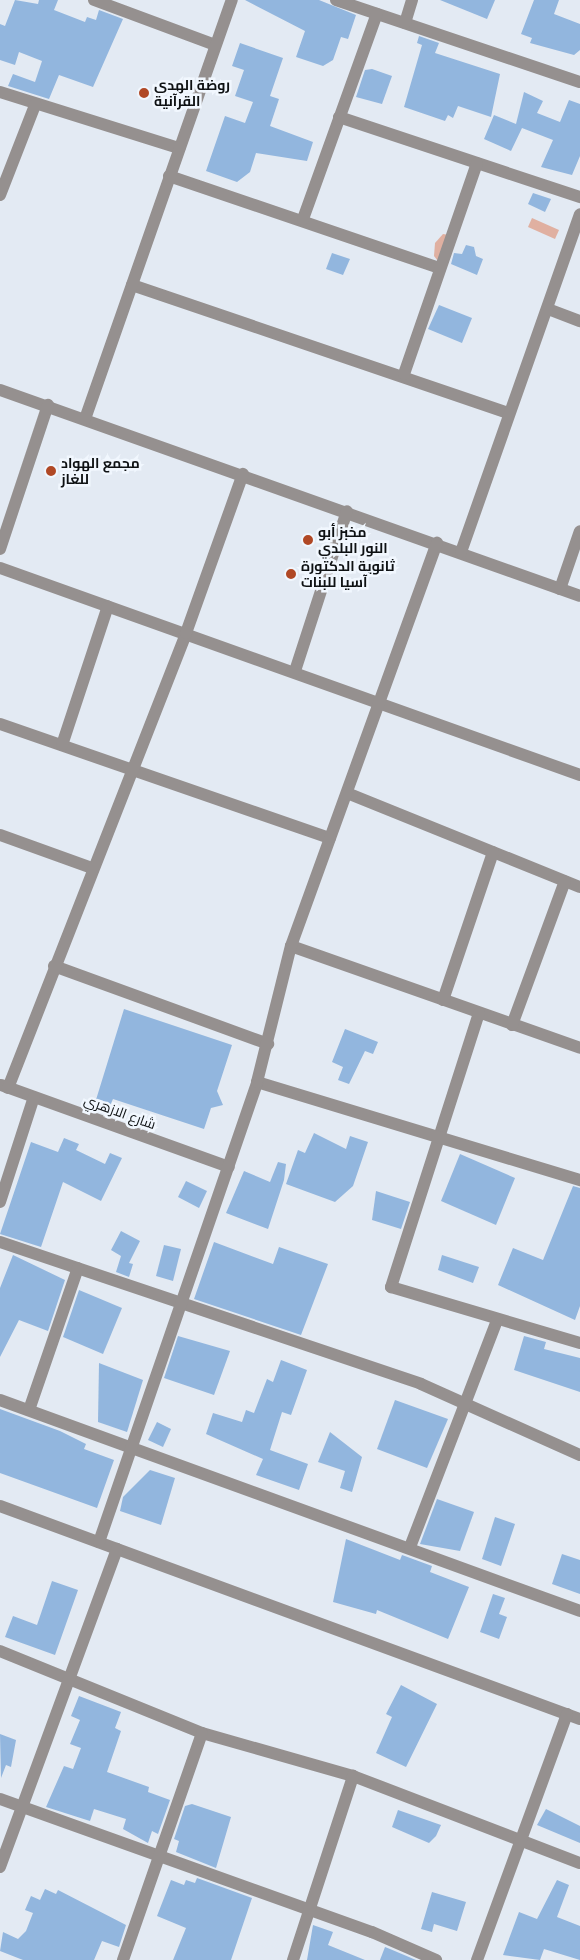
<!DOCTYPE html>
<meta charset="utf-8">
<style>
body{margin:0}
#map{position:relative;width:580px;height:1960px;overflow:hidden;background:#e3eaf3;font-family:"DM Sans",Cairo,sans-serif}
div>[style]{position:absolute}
.green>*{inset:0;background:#e0b0a1}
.building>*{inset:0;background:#92b6de}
.minor>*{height:12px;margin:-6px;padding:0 6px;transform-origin:6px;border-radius:6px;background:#95908f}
.dots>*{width:14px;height:14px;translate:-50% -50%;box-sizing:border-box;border:2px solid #f1f7fe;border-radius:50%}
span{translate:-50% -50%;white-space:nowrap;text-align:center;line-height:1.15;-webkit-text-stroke:5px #f1f7fe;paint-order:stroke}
.poi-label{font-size:14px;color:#0e1113;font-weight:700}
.left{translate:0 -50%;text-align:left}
.street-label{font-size:14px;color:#0e1113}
</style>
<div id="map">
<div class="green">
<i style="clip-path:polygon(532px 218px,559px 230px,555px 239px,528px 227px)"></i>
<i style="clip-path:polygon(443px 234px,449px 235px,441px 265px,434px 256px,435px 243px)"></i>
</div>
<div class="building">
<i style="clip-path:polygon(15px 0,38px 4px,39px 0,58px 0,54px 10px,85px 22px,87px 17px,96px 20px,99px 10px,123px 19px,93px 87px,59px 75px,49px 99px,8px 86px,13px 74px,35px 82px,42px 61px,19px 52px,15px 65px,0 60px,0 24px,5px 26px)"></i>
<i style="clip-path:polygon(245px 0,319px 0,356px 15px,348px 39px,341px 37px,333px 60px,323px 66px,296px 57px,305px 31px)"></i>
<i style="clip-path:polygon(440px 0,495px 0,487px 19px)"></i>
<i style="clip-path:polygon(534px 0,559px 0,554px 14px,580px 24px,580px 50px,574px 55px,530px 43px,532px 38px,521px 34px)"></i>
<i style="clip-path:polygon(419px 36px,439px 43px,435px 53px,500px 74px,491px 117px,458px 106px,453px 118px,448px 115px,445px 121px,404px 107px,422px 45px,417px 43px)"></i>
<i style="clip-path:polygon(240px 43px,283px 58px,270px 96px,279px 99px,270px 126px,313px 142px,307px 161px,256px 153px,250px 172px,237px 182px,206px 171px,225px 116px,245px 123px,253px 102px,235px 96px,244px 70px,232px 66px)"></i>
<i style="clip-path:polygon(372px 69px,392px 76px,382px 104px,356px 97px,365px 70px)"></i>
<i style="clip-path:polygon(524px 92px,543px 101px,537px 113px,560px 122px,569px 100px,580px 104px,580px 156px,572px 175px,541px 167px,553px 140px,522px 128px,511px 151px,484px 139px,494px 115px,516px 124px)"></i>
<i style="clip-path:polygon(533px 193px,551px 199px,545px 212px,528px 204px)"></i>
<i style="clip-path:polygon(466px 245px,474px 247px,476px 256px,483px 259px,477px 275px,451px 264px,454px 253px,462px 254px)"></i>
<i style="clip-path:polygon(332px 253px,350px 259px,343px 275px,326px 269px)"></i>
<i style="clip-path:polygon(439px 305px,472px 318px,462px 343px,428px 329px)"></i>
<i style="clip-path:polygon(124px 1009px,232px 1045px,217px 1091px,223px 1105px,211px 1108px,204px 1129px,113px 1099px,109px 1108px,95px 1103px)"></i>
<i style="clip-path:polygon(345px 1029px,378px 1042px,373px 1054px,365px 1051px,349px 1084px,338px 1080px,343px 1067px,332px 1062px)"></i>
<i style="clip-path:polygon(314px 1133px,346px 1149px,350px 1136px,368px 1142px,353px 1186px,335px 1202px,286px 1184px,298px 1150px,305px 1153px)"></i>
<i style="clip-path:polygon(64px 1138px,79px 1144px,76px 1150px,105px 1164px,110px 1153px,122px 1158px,101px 1201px,63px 1182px,41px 1247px,0 1234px,31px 1142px,58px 1152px)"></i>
<i style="clip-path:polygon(460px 1154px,515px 1178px,496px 1225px,441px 1201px)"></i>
<i style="clip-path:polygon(278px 1162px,286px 1164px,284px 1180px,268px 1229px,226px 1213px,244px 1171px,270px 1182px)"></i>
<i style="clip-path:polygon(186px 1181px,207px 1191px,199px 1208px,178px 1197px)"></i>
<i style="clip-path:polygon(573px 1186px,580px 1188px,580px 1306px,575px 1320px,498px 1285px,513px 1248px,543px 1260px)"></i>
<i style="clip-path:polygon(376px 1191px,410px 1202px,401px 1229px,372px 1220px)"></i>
<i style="clip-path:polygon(121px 1231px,140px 1241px,129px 1263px,133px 1264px,129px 1277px,116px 1272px,121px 1256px,111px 1250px)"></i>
<i style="clip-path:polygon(214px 1242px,273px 1264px,279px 1247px,328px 1264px,301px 1335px,194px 1299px)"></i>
<i style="clip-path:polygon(164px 1245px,181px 1249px,173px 1281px,156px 1276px)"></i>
<i style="clip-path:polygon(13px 1255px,65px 1280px,48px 1331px,19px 1320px,0 1357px,0 1288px)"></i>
<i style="clip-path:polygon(442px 1255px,479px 1267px,473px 1283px,438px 1270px)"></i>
<i style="clip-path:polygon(79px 1290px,122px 1308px,103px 1354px,63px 1337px)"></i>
<i style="clip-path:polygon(178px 1336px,230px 1351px,214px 1395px,164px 1378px)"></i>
<i style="clip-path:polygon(524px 1336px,546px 1342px,544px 1349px,580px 1358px,580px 1392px,514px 1370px)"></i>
<i style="clip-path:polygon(281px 1360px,307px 1370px,291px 1415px,282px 1412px,270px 1450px,308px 1464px,299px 1490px,256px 1475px,263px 1459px,206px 1434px,213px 1413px,242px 1422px,246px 1410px,254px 1413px,267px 1379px,273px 1382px)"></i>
<i style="clip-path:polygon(99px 1363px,143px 1380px,127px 1432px,98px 1422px)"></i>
<i style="clip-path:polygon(395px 1400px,448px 1419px,427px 1468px,377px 1449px)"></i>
<i style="clip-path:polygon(0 1409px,60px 1431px,86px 1444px,84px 1449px,114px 1460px,97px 1508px,0 1473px)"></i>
<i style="clip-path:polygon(157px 1422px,171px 1429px,163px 1447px,148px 1440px)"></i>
<i style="clip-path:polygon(330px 1432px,362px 1457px,352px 1492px,340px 1488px,345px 1471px,318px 1462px)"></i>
<i style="clip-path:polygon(150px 1470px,175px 1478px,161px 1525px,120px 1511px,123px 1497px)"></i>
<i style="clip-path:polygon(437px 1499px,474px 1512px,460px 1551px,420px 1544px)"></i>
<i style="clip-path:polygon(495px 1517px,515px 1524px,501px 1566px,482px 1559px)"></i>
<i style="clip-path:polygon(346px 1539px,400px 1560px,402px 1555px,432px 1566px,430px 1572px,469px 1587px,448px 1639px,377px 1610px,376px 1614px,333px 1602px)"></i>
<i style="clip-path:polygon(562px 1554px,580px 1560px,580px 1594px,552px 1584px)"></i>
<i style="clip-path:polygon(52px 1581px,78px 1590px,55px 1655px,5px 1637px,13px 1616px,37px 1625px)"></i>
<i style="clip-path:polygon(493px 1594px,505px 1598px,499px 1614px,507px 1617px,499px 1639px,480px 1632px)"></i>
<i style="clip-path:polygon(401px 1685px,437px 1704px,406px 1767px,376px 1753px,392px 1717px,386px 1714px)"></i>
<i style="clip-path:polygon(79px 1696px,121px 1712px,115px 1728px,121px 1731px,107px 1772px,149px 1787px,148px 1792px,170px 1800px,158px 1834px,152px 1831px,148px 1843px,123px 1829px,126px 1819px,94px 1809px,90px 1821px,46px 1807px,64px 1766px,73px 1769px,81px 1748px,70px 1744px,80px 1720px,71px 1716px)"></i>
<i style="clip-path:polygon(0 1734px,16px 1740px,11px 1767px,6px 1765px,1px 1778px)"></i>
<i style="clip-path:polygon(192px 1804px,231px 1817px,216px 1868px,176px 1852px,179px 1841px,174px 1839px,185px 1806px)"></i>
<i style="clip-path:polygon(546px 1809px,580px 1826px,580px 1843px,537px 1825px)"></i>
<i style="clip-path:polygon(398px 1810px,441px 1825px,436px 1836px,429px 1843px,392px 1827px)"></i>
<i style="clip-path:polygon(197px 1878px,252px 1898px,231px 1960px,173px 1960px,186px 1928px,157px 1916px,171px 1880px,184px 1885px,186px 1880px,195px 1883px)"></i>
<i style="clip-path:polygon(557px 1880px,569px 1885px,557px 1917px,580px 1926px,580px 1960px,544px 1949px,540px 1960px,503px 1955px,519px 1912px,537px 1919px)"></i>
<i style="clip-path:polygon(45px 1889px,56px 1894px,58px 1890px,126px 1925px,119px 1947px,102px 1941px,94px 1960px,23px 1960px,0 1951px,3px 1932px,18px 1939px,26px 1931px,33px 1913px,25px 1910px,31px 1896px,40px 1900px)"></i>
<i style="clip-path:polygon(432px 1892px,466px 1902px,457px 1931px,434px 1924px,432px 1932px,421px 1929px)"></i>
<i style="clip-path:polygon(313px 1925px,333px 1932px,328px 1945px,365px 1960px,307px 1960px)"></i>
<i style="clip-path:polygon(385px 1947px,390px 1949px,416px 1960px,380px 1960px)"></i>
</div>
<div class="minor">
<i style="left:94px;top:0;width:129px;rotate:20.4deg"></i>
<i style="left:336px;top:0;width:257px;rotate:18.6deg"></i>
<i style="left:405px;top:23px;width:24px;rotate:-73deg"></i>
<i style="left:0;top:92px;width:188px;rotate:17.4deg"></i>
<i style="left:339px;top:117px;width:254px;rotate:18.4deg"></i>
<i style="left:169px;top:176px;width:286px;rotate:18.8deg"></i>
<i style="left:0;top:195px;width:97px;rotate:-68.7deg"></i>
<i style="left:303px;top:219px;width:218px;rotate:-70.2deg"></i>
<i style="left:132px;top:285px;width:398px;rotate:18.8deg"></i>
<i style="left:548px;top:309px;width:34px;rotate:21deg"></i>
<i style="left:404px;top:374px;width:223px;rotate:-70.9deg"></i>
<i style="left:0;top:390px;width:615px;rotate:19.55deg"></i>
<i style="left:85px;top:419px;width:444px;rotate:-70.7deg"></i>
<i style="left:0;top:549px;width:152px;rotate:-71.6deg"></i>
<i style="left:461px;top:552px;width:358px;rotate:-70.6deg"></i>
<i style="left:0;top:568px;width:616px;rotate:19.64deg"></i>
<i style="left:560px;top:589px;width:61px;rotate:-71deg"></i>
<i style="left:295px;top:671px;width:168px;rotate:-72deg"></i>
<i style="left:0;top:724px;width:349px;rotate:19.1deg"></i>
<i style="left:62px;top:745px;width:146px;rotate:-71.7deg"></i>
<i style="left:347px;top:793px;width:251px;rotate:22deg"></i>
<i style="left:0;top:835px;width:98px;rotate:19.7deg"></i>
<i style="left:291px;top:946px;width:306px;rotate:19.4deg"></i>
<i style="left:54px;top:966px;width:228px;rotate:20deg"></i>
<i style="left:443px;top:1000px;width:156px;rotate:-71.3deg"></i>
<i style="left:479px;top:1013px;width:288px;rotate:107.8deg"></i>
<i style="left:391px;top:1287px;width:197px;rotate:16.5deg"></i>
<i style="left:512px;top:1025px;width:153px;rotate:-69.8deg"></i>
<i style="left:257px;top:1082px;width:338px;rotate:16.9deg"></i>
<i style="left:1px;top:1085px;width:242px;rotate:19.8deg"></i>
<i style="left:8px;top:1088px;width:489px;rotate:-68.6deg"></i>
<i style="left:186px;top:633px;width:169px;rotate:-70.3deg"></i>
<i style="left:0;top:1202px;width:110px;rotate:-72.1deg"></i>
<i style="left:0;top:1242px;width:444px;rotate:18.6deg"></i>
<i style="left:421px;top:1384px;width:174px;rotate:24.1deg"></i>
<i style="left:0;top:1400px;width:617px;rotate:19.99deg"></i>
<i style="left:29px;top:1410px;width:150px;rotate:-71deg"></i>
<i style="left:0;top:1506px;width:618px;rotate:20.17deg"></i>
<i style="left:99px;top:1542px;width:486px;rotate:-71deg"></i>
<i style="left:257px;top:1082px;width:140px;rotate:-76deg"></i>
<i style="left:291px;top:946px;width:429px;rotate:-70.1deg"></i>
<i style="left:410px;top:1547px;width:243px;rotate:-69deg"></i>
<i style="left:0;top:1651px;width:218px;rotate:22.1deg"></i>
<i style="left:202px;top:1733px;width:157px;rotate:15.9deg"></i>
<i style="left:353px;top:1776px;width:243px;rotate:21deg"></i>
<i style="left:0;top:1799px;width:395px;rotate:19.7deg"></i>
<i style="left:372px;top:1932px;width:70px;rotate:23.6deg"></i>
<i style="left:0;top:1867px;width:339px;rotate:-69.8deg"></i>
<i style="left:123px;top:1960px;width:240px;rotate:-70.8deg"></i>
<i style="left:293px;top:1960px;width:194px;rotate:-71.9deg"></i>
<i style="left:477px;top:1960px;width:262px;rotate:-69.9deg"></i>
</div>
<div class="dots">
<i style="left:144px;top:93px;background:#b04825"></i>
<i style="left:51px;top:471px;background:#b04825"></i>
<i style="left:308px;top:540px;background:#b04825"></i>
<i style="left:291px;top:574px;background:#b04825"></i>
</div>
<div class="poi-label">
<span class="left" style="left:154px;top:93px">روضة الهدى<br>القرآنية</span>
<span class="left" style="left:61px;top:471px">مجمع الهواد<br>للغاز</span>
<span class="left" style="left:318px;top:540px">مخبز أبو<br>النور البلدي</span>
<span class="left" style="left:301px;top:574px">ثانوية الدكتورة<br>آسيا للبنات</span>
</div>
<div class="street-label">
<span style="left:120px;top:1112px;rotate:20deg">شارع الازهري</span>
</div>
</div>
